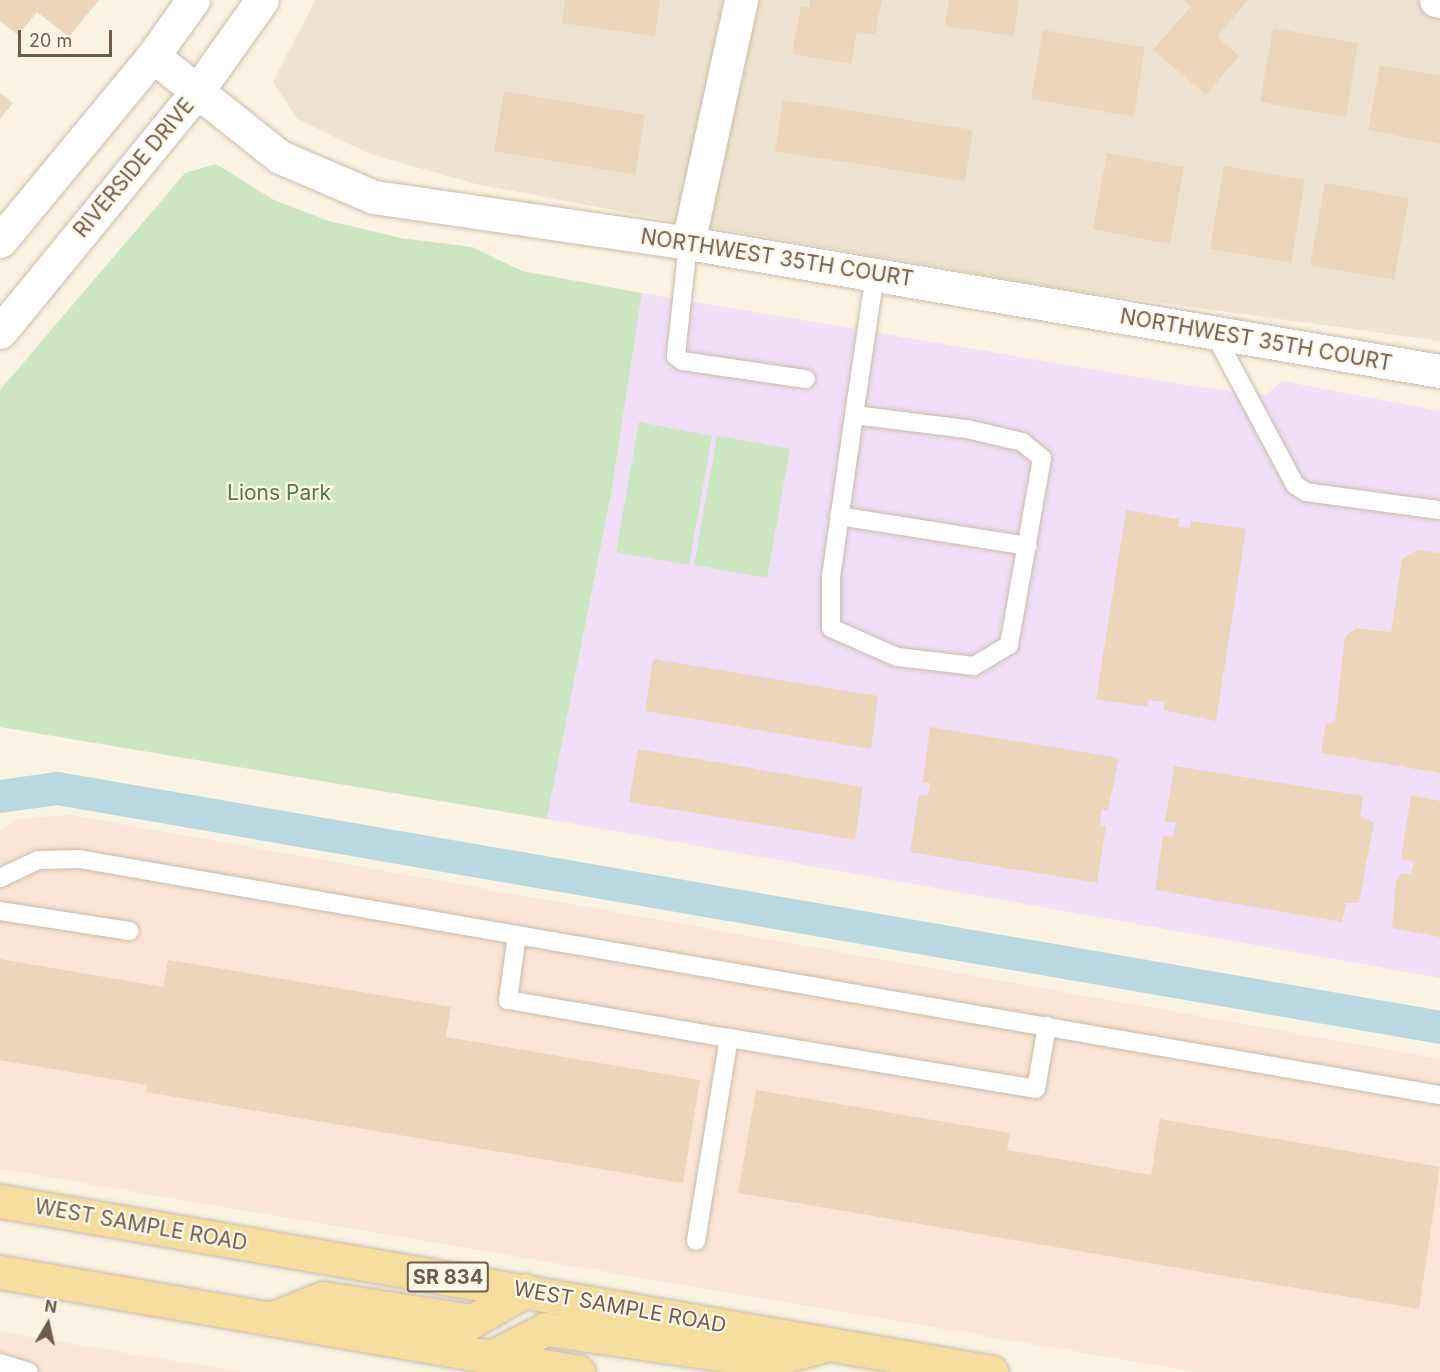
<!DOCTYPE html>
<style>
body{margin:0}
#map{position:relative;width:1440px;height:1372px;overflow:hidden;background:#faf3e2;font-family:Inter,sans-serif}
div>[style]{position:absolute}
.residential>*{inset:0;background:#eee3d0}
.commercial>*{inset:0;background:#fae5d7}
.education>*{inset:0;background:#f0dff6}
.green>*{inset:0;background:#cde6c2}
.canal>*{height:33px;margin:-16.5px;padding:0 16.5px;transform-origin:16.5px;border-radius:16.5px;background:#b9d8e2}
.building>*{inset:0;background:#edd5bc}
.roads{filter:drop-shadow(0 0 2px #cabbaa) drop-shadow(0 0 2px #cabbaa)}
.service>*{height:18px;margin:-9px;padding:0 9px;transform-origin:9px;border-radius:9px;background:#fff}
.minor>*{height:33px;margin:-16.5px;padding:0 16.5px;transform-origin:16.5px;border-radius:16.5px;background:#fff}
.tertiary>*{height:33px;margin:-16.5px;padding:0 16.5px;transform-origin:16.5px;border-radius:16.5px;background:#fff}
.primary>*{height:33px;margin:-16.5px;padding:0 16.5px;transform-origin:16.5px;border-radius:16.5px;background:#f4dd9f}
span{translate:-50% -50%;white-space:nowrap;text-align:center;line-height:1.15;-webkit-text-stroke:4.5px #fdf7e8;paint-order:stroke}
.shield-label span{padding:2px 4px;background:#fdf7e8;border:2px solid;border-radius:4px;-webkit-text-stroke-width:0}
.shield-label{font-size:20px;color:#705c4b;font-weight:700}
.street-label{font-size:21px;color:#705c4b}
.park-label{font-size:21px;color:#517a47}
.north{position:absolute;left:18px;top:1294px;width:60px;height:60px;-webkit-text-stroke:4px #fdf7e8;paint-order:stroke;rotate:9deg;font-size:16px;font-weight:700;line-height:24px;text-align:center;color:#705c4b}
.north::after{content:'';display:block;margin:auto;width:21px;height:27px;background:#705c4b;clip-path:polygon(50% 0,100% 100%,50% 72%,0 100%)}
.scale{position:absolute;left:18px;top:30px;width:94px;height:27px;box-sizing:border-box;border:3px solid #705c4b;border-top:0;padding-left:8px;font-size:18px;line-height:21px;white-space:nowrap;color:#705c4b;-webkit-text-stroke:4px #fdf7e8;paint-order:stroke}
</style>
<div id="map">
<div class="residential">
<i style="clip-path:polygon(315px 0,1440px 0,1440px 341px,1076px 291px,623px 212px,476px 184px,370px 154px,297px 119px,273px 82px)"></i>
</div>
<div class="commercial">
<i style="clip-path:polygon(70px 815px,1440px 1059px,1440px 1372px,1197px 1372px,0 1169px,0 831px,19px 819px)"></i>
<i style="clip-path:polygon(0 1332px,240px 1372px,0 1372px)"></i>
</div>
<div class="education">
<i style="clip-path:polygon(642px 293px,1186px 385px,1266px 395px,1282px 381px,1440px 411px,1440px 978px,547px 819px,611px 494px)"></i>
</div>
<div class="green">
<i style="clip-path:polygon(216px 164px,274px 200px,329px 221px,401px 238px,472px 247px,522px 271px,642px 293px,611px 494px,547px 819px,0 727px,0 390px,185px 173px)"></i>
<i style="clip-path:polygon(639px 422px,712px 436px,689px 565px,616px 552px)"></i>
<i style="clip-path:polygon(717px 436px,790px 449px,767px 578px,694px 565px)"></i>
</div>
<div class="canal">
<i style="left:0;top:796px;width:58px;rotate:-8deg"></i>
<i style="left:57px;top:788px;width:1403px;rotate:9.8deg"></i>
</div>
<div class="building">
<i style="clip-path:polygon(0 0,99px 0,69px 37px,37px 12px,18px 35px,0 21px)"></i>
<i style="clip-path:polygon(565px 0,660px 0,655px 36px,562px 23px)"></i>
<i style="clip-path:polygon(810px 0,882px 0,875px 35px,857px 32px,851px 64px,792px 54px,801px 6px,809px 8px)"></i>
<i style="clip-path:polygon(949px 0,1019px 0,1014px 36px,945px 26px)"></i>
<i style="clip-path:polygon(1183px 0,1248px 0,1217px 37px,1239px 56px,1206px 95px,1153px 50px,1191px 6px)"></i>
<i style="clip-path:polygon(1273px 28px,1358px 43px,1346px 117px,1260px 102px)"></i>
<i style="clip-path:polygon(1043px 30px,1145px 47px,1134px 117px,1031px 99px)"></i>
<i style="clip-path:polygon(1380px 65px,1440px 76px,1440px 144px,1368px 130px)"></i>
<i style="clip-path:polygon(504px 91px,645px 115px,635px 175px,494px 151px)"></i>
<i style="clip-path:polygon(0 93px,13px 103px,0 119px)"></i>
<i style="clip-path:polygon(783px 100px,973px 130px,965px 181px,775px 151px)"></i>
<i style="clip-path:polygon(1107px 153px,1184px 167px,1170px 244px,1093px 229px)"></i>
<i style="clip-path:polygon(1224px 166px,1305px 180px,1291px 263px,1210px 249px)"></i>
<i style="clip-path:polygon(1325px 183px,1409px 198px,1394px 280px,1310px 265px)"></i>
<i style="clip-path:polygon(1126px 510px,1179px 519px,1178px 527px,1190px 528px,1191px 521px,1246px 529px,1216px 721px,1163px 710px,1165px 702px,1148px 700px,1147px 707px,1096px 699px)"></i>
<i style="clip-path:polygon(1417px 550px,1440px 553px,1440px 773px,1321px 753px,1326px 723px,1335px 722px,1345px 637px,1356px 628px,1391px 632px,1402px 559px)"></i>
<i style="clip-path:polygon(653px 659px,878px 696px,871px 749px,645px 711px)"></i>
<i style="clip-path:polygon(930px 727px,1119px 758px,1108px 811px,1102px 810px,1100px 826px,1106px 826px,1097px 883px,910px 852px,919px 795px,928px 796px,930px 783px,923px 782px)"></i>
<i style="clip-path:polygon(638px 749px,863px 787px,855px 840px,629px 802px)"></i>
<i style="clip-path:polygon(1174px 766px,1363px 796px,1360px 816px,1374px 822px,1359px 903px,1346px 903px,1342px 922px,1155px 890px,1163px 836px,1173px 837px,1176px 822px,1165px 822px)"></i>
<i style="clip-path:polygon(1411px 795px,1440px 801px,1440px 937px,1392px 928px,1396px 881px,1401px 874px,1411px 874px,1414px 862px,1401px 859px)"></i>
<i style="clip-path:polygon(0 959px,163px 987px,168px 960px,451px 1007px,446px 1037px,700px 1080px,683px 1183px,146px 1092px,147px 1085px,0 1060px)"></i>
<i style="clip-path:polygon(756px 1090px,1010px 1133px,1007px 1150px,1151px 1175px,1160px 1119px,1440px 1167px,1419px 1309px,738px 1193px)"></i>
</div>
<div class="roads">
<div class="service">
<i style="left:688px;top:243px;width:114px;rotate:96.1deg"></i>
<i style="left:676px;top:356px;width:8px;rotate:40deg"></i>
<i style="left:682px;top:361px;width:125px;rotate:8.3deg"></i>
<i style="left:1214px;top:333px;width:172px;rotate:61.9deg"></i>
<i style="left:1295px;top:485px;width:13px;rotate:32deg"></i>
<i style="left:1306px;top:492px;width:135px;rotate:7.7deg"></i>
<i style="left:854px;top:415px;width:114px;rotate:7.1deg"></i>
<i style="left:967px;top:429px;width:57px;rotate:13.3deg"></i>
<i style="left:1022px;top:442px;width:26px;rotate:39deg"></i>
<i style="left:1042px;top:458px;width:190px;rotate:100deg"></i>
<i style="left:1009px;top:645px;width:41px;rotate:149deg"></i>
<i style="left:974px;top:666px;width:78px;rotate:-173.3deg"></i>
<i style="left:897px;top:657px;width:72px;rotate:-156.3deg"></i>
<i style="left:831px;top:628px;width:51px;rotate:-90deg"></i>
<i style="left:831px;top:577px;width:164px;rotate:-81.9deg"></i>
<i style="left:854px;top:415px;width:143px;rotate:-81.5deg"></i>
<i style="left:839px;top:516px;width:191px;rotate:9deg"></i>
<i style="left:0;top:878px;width:42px;rotate:-25.3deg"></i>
<i style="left:38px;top:860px;width:41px;rotate:-1.4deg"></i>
<i style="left:79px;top:859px;width:1381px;rotate:9.84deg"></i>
<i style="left:0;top:911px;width:131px;rotate:8.8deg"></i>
<i style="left:517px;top:935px;width:66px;rotate:97.9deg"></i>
<i style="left:508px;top:1000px;width:224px;rotate:9.8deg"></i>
<i style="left:696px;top:1241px;width:206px;rotate:-80.8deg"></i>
<i style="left:729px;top:1038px;width:311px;rotate:9.4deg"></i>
<i style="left:1036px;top:1089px;width:64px;rotate:-80.1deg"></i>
<i style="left:0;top:1363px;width:30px;rotate:17deg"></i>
</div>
<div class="minor">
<i style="left:1436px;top:0;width:4px;rotate:14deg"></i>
<i style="left:153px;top:56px;width:162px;rotate:38.5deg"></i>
<i style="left:280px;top:157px;width:102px;rotate:23.1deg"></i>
<i style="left:374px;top:197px;width:317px;rotate:8.3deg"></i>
<i style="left:688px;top:243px;width:763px;rotate:9.66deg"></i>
<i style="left:688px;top:243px;width:249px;rotate:-77.7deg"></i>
</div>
<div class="tertiary">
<i style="left:0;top:241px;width:240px;rotate:-50.4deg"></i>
<i style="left:153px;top:56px;width:69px;rotate:-54.5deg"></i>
<i style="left:0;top:332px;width:313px;rotate:-50.7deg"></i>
<i style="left:198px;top:90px;width:110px;rotate:-54.6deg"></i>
</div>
<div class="primary">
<i style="left:0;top:1201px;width:1006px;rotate:9.79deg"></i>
<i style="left:0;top:1272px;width:587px;rotate:9.82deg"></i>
<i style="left:270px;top:1319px;width:57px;rotate:-21.6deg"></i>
<i style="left:323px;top:1298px;width:151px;rotate:8.8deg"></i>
<i style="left:472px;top:1321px;width:62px;rotate:-29.9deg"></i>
<i style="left:491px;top:1357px;width:62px;rotate:-27deg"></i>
<i style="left:546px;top:1329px;width:223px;rotate:8.2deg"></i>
<i style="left:767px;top:1361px;width:56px;rotate:-15.5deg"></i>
</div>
</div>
<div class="shield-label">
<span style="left:448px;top:1277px">SR 834</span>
</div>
<div class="street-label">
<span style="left:134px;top:168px;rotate:-50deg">RIVERSIDE DRIVE</span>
<span style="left:777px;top:258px;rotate:9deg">NORTHWEST 35TH COURT</span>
<span style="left:1256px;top:340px;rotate:10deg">NORTHWEST 35TH COURT</span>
<span style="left:141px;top:1225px;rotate:10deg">WEST SAMPLE ROAD</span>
<span style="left:620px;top:1307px;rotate:10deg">WEST SAMPLE ROAD</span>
</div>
<div class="park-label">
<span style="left:279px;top:493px">Lions Park</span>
</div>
<div class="north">N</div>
<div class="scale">20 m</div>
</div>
